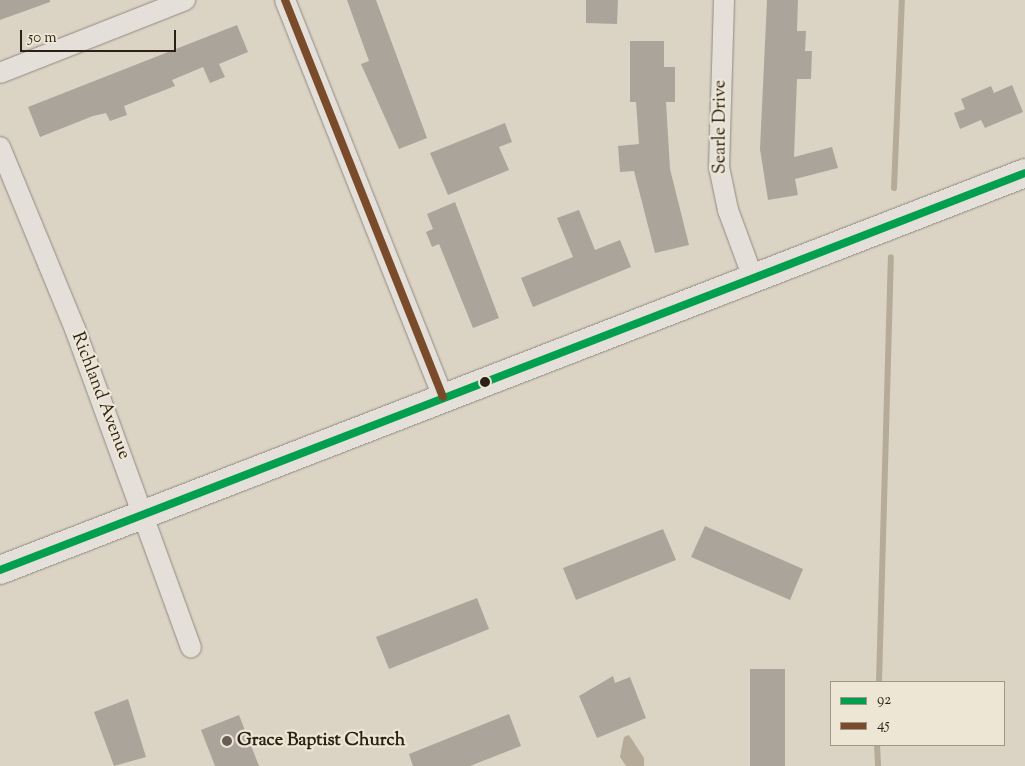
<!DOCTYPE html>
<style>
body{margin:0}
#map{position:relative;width:1025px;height:766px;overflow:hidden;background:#dbd4c5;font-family:"Sorts Mill Goudy",serif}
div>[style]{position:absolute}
.water>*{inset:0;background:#b5ab98}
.stream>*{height:6px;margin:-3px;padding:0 3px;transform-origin:3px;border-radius:3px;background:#b5ab98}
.building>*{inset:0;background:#aaa49a}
.roads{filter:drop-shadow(0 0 1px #908a80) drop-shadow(0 0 1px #908a80)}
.minor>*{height:20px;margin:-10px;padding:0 10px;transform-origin:10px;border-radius:10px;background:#e4e0d9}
.secondary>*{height:28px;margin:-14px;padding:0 14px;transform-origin:14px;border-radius:14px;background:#e4e0d9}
.bus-1>*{height:8px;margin:-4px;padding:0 4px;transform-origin:4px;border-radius:4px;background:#029f4e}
.bus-2>*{height:8px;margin:-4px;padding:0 4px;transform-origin:4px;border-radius:4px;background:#7a4b2a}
.dots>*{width:14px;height:14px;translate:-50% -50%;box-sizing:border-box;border:2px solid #ede6d4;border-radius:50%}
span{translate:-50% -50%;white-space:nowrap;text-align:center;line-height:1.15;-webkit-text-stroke:4.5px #ede6d4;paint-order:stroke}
.street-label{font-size:18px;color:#2c1f16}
.poi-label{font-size:18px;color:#2c1f16;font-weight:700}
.left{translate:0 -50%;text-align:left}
.legend{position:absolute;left:830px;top:681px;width:175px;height:65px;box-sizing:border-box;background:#ede6d4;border:1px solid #a09688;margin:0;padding:6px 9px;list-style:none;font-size:15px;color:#2c1f16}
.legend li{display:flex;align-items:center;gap:10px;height:25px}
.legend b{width:25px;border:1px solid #a09688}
.scale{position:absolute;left:20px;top:30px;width:156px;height:22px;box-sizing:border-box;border:2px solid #2c1f16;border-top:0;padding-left:6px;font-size:15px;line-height:18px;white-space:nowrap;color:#2c1f16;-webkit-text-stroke:4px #ede6d4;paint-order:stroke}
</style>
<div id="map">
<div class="water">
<i style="clip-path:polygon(629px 735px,644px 758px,644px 766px,626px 766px,620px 757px,624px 737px)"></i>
</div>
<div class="stream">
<i style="left:894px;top:188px;width:188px;rotate:-87.6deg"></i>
<i style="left:879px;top:682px;width:425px;rotate:-88.4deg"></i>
<i style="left:877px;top:745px;width:21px;rotate:87deg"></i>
</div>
<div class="building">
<i style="clip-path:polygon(0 0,50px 0,50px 2px,0 20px)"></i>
<i style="clip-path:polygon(347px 0,376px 0,427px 138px,399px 149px,361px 64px,369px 61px)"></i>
<i style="clip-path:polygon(586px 0,618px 0,617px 24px,586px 23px)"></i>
<i style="clip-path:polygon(767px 0,798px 0,797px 31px,806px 31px,805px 51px,812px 51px,811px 79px,797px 79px,794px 157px,832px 147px,838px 168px,795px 179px,798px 195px,768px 200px,760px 149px)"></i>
<i style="clip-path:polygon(237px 25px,248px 52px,219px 64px,225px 77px,210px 83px,203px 67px,172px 80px,175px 86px,124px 106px,127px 115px,110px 121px,106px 113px,93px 116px,40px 137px,28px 107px)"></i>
<i style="clip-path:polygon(630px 41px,664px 41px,664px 67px,675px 67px,675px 102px,666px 102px,670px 169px,689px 245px,655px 253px,634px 171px,620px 172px,618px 146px,639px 144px,636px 102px,630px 102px)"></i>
<i style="clip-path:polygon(1012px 85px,1023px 112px,985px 128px,981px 120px,960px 129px,954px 113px,965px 109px,961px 99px,991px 86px,994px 93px)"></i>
<i style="clip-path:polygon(505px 123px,512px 142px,499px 147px,509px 170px,448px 195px,430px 153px)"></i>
<i style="clip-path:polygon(455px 202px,499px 318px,473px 328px,439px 244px,432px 247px,426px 232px,433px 229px,427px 214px)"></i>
<i style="clip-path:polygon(579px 210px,595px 250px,620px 240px,631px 267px,533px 307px,521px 278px,573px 257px,557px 218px)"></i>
<i style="clip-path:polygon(705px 526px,803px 569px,790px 600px,691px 557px)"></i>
<i style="clip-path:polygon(663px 529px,676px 560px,576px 600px,563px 568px)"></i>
<i style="clip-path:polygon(477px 598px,489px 629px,389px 669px,376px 637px)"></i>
<i style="clip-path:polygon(750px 669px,785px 669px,785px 766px,750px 766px)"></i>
<i style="clip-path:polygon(613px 676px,615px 683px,630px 677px,646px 718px,597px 738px,579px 696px)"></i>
<i style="clip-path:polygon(128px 699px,146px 757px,114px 766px,94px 712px)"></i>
<i style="clip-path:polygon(509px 714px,521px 746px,470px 766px,413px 766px,409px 754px)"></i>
<i style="clip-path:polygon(239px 715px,259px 766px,215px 766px,201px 730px)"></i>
</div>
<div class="roads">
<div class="minor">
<i style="left:285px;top:0;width:427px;rotate:68.3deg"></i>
<i style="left:724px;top:0;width:167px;rotate:91.7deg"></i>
<i style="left:719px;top:167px;width:44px;rotate:78.2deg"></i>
<i style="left:728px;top:210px;width:72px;rotate:69.8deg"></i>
<i style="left:0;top:73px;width:199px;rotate:-21.5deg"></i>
<i style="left:0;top:147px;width:197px;rotate:67.6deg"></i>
<i style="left:75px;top:329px;width:339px;rotate:70deg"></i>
</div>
<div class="secondary">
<i style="left:0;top:570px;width:1099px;rotate:-21.17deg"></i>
</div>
</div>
<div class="bus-1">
<i style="left:0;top:570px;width:1099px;rotate:-21.17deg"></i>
</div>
<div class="bus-2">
<i style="left:285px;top:0;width:427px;rotate:68.3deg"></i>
</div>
<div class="dots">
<i style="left:485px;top:382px;background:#2c1f16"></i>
<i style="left:227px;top:741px;background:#695e53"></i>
</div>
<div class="street-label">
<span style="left:721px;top:127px;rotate:-90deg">Searle Drive</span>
<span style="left:100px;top:396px;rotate:69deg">Richland Avenue</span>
</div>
<div class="poi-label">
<span class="left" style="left:237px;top:741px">Grace Baptist Church</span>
</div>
<ul class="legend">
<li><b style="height:6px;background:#029f4e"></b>92</li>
<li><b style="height:6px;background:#7a4b2a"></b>45</li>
</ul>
<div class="scale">50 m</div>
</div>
